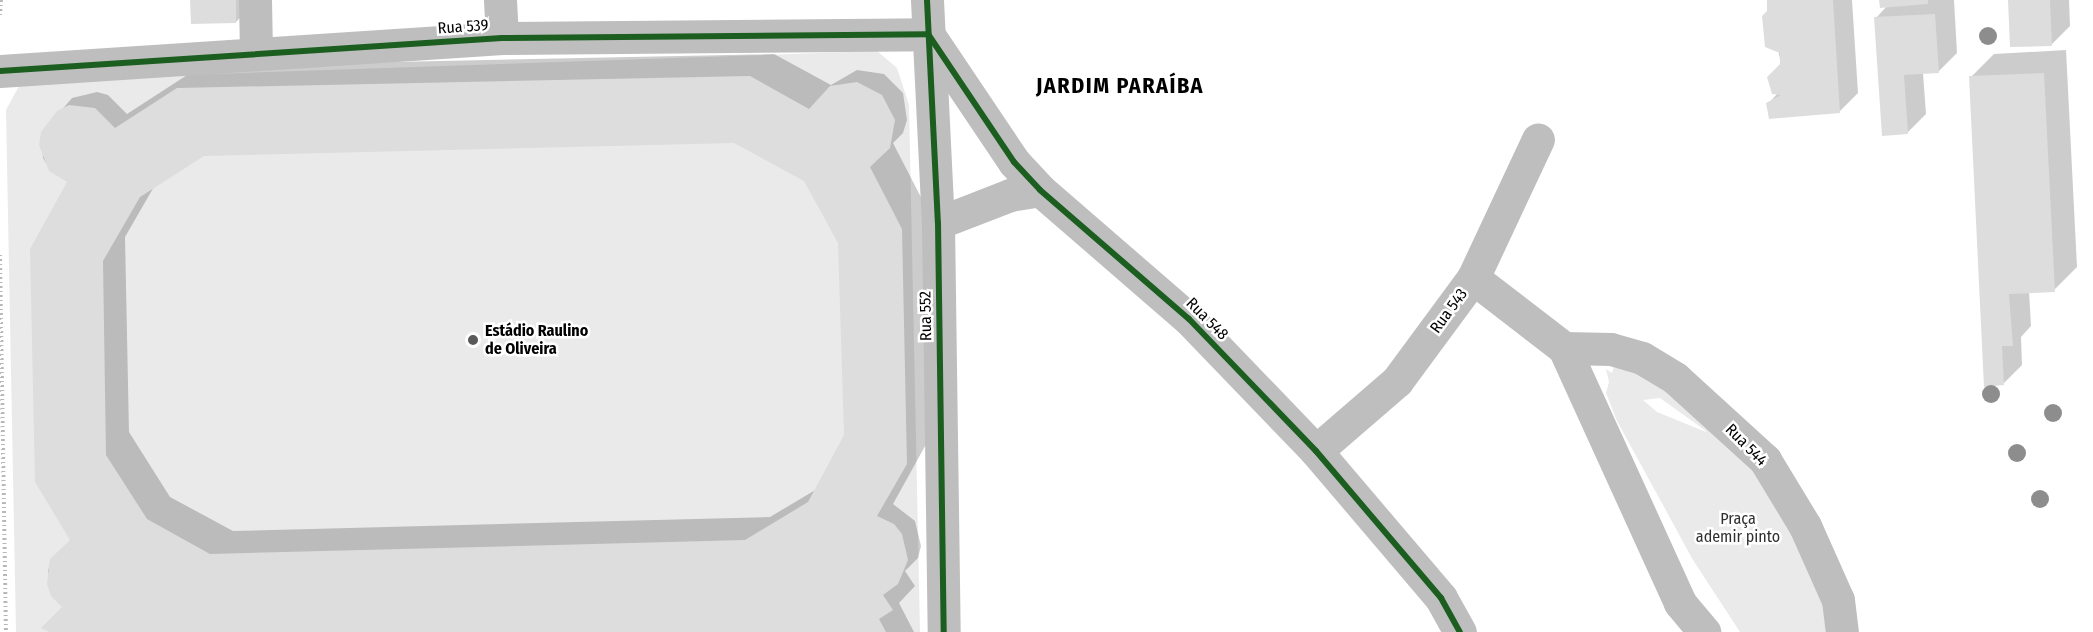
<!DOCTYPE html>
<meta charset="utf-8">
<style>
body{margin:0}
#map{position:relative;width:2093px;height:632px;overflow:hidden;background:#fff;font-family:"Fira Sans Condensed",sans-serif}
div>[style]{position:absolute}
.green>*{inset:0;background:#eaeaea}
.shadow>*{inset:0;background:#0003}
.building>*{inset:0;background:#ddd}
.path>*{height:4px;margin-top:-2px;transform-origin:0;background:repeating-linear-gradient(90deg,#b8b8b8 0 1.5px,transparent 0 4.5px)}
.minor>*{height:33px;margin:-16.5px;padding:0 16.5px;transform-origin:16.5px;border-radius:16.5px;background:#bebebe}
.cycleway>*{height:6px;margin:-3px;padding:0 3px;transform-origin:3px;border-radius:3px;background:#1b5e20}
.trees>*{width:18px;height:18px;margin:-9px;border-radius:50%;background:#8d8d8d}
.dots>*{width:16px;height:16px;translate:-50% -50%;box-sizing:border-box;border:3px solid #fff;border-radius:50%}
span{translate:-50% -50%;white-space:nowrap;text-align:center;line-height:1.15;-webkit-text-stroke:5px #fff;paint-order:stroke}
.street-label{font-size:16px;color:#000}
.poi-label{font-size:16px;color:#000;font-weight:700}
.left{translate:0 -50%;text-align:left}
.park-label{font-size:16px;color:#303030}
.district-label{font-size:22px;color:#000;font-weight:700;letter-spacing:1.5px}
</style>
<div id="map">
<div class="green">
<i style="clip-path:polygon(877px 51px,897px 68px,909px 105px,920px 632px,16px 632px,6px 110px,19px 86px,64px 79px)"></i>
<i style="clip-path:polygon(evenodd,1618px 354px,1764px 462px,1841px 632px,1740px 632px,1693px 560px,1617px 421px,1606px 393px,1609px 382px,1606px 369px,1612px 373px,1618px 354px,1660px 398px,1706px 431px,1706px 432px,1657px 412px,1643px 400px,1660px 398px)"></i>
</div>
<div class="shadow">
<i style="clip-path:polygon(191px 0,249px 0,249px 8px,236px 22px)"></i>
<i style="clip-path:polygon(1768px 0,1852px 0,1858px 93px,1839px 112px,1768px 104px,1778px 93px,1781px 64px)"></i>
<i style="clip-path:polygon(1881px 0,1954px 0,1957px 53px,1938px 72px,1923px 73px,1926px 114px,1907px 133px,1876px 18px,1888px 5px)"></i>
<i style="clip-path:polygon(2010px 0,2069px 0,2070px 26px,2051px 45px)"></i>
<i style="clip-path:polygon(2066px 50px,2077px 267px,2054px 290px,2029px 291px,2031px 326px,2021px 337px,2022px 365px,2003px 384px,1971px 77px,1994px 54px)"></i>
<i style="clip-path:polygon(evenodd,774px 54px,831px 85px,857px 70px,884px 74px,903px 93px,907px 120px,903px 133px,893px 143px,925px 205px,929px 439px,893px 504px,915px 521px,921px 546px,918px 558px,905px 571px,915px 586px,899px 603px,914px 632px,52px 632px,64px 607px,53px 595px,48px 571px,51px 560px,71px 540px,69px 181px,50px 170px,43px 158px,42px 133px,72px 98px,97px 92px,108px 95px,127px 114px,201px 66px,774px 54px,734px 142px,805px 180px,839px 243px,846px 436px,817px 489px,770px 517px,233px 531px,170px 497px,129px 432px,125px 237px,155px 185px,204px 154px,734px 142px)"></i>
</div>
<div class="building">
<i style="clip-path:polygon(190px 0,236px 0,236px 23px,191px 24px)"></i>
<i style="clip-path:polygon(1767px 0,1833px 0,1840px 113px,1769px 119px,1766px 103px,1781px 95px,1772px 94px,1767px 77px,1780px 64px,1780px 53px,1765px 47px,1762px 16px,1767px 11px)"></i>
<i style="clip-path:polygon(1879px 0,1928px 0,1928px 4px,1880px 8px)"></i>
<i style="clip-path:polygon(2008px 0,2050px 0,2052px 46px,2010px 47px)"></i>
<i style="clip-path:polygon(1935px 14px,1939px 73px,1904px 75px,1908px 134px,1882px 136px,1874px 17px)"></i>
<i style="clip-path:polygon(2044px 73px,2055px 292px,2009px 294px,2013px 346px,2002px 346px,2004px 385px,1984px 387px,1969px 76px)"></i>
<i style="clip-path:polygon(evenodd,750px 76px,809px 109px,830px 86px,857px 82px,882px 95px,895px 120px,890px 148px,870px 167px,902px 229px,907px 464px,877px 516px,894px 524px,902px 534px,908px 560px,898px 584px,883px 595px,893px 610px,879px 619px,886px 632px,49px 632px,41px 628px,62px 607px,51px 596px,47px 584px,50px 559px,70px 540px,35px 482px,30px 249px,67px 182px,49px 171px,39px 145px,41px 132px,57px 111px,69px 105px,95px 108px,115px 128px,177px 88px,750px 76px,734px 143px,804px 181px,838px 243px,844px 435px,808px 502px,745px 540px,210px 554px,147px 519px,106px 455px,103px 261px,140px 197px,204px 156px,734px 143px)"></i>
</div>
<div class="path">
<i style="left:0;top:15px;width:15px;rotate:-86deg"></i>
<i style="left:0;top:255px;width:377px;rotate:89.1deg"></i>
</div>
<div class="minor">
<i style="left:255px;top:0;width:54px;rotate:88.9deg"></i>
<i style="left:500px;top:0;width:38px;rotate:87deg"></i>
<i style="left:927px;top:0;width:223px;rotate:87.2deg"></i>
<i style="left:938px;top:223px;width:409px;rotate:89.2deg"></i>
<i style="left:928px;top:34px;width:154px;rotate:56.1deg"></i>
<i style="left:1014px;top:162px;width:38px;rotate:47deg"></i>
<i style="left:1040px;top:190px;width:197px;rotate:40.9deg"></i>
<i style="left:1189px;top:319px;width:183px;rotate:46.1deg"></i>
<i style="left:1316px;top:451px;width:193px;rotate:49.6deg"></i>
<i style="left:1441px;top:598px;width:39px;rotate:61deg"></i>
<i style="left:0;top:71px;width:503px;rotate:-3.76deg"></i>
<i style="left:502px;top:38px;width:426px;rotate:-0.5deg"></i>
<i style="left:938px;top:223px;width:77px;rotate:-21.3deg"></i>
<i style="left:1010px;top:195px;width:30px;rotate:-9deg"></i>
<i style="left:1473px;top:278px;width:115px;rotate:37.6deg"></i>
<i style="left:1564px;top:348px;width:280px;rotate:65.5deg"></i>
<i style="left:1680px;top:603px;width:38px;rotate:50deg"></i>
<i style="left:1564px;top:348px;width:47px;rotate:1.2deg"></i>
<i style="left:1611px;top:349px;width:32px;rotate:16deg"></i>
<i style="left:1642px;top:358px;width:39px;rotate:31deg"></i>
<i style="left:1675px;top:378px;width:122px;rotate:42.3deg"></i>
<i style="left:1765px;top:460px;width:77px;rotate:58.8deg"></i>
<i style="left:1805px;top:526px;width:81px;rotate:66deg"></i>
<i style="left:1838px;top:600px;width:32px;rotate:83deg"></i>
<i style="left:1316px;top:451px;width:107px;rotate:-40.8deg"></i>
<i style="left:1397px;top:381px;width:128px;rotate:-53.6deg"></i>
<i style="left:1473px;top:278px;width:153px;rotate:-64.9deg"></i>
</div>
<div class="cycleway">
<i style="left:927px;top:0;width:223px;rotate:87.2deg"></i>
<i style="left:938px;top:223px;width:409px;rotate:89.2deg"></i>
<i style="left:928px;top:34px;width:154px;rotate:56.1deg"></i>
<i style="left:1014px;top:162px;width:38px;rotate:47deg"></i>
<i style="left:1040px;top:190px;width:197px;rotate:40.9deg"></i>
<i style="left:1189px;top:319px;width:183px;rotate:46.1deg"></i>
<i style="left:1316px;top:451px;width:193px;rotate:49.6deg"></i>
<i style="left:1441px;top:598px;width:39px;rotate:61deg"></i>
<i style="left:0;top:71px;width:503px;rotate:-3.76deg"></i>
<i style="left:502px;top:38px;width:426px;rotate:-0.5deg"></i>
</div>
<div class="trees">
<i style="left:1988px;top:36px"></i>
<i style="left:1991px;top:394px"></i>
<i style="left:2053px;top:413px"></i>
<i style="left:2017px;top:453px"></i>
<i style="left:2040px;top:499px"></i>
</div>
<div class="dots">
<i style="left:473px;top:340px;background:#595959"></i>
</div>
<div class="street-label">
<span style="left:463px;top:27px;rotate:-4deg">Rua 539</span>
<span style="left:1449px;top:311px;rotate:-54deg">Rua 543</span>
<span style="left:926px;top:316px;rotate:-91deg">Rua 552</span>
<span style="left:1207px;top:319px;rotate:45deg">Rua 548</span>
<span style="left:1746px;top:445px;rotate:45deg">Rua 544</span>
</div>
<div class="poi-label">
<span class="left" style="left:485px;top:340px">Estádio Raulino<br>de Oliveira</span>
</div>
<div class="park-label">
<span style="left:1738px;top:528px">Praça<br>ademir pinto</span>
</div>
<div class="district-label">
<span style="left:1120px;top:86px">JARDIM PARAÍBA</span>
</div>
</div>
